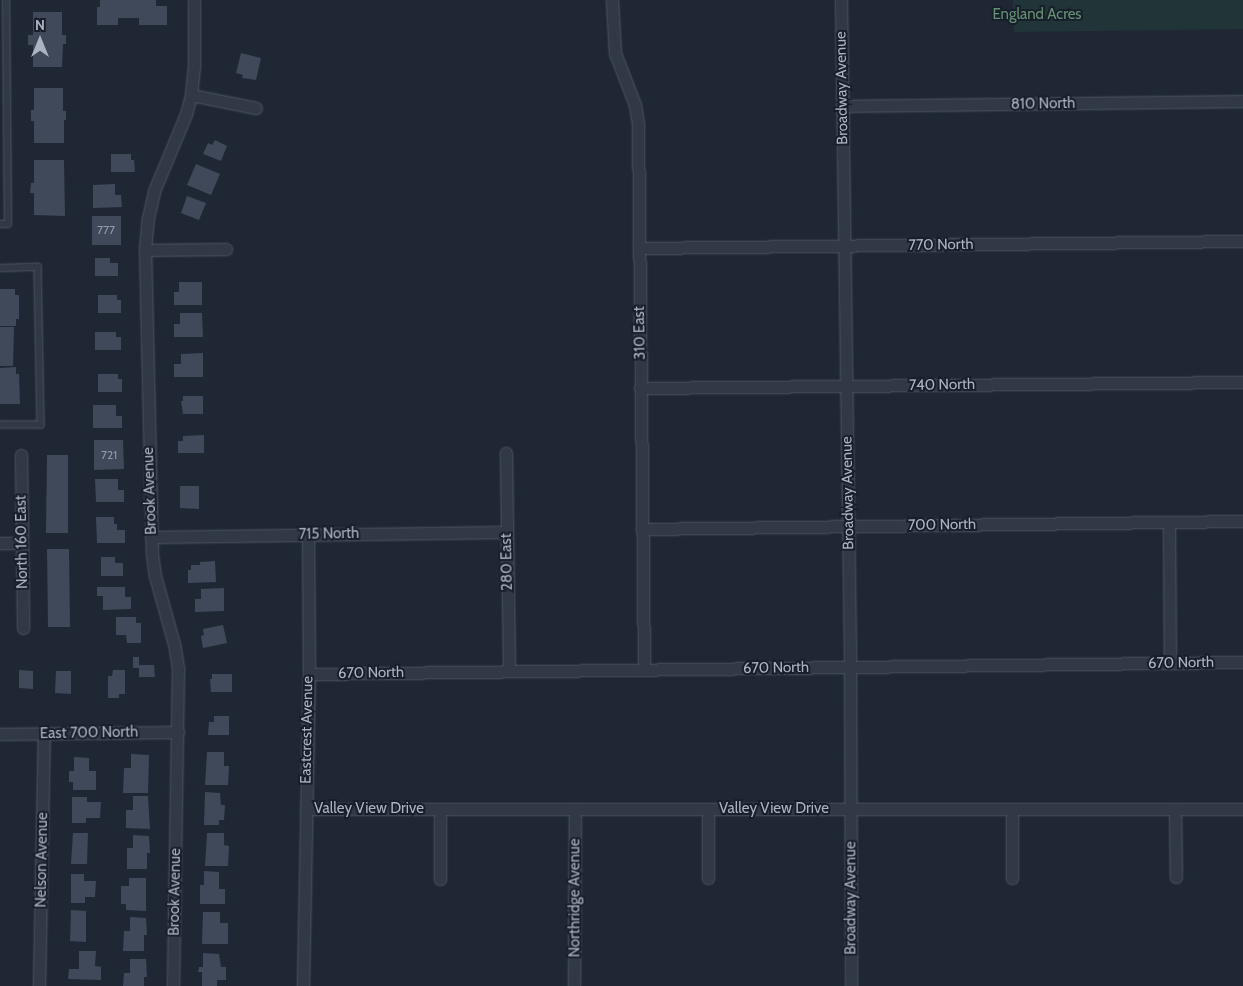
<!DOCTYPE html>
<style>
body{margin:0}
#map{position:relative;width:1243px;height:986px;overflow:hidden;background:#1f2735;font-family:Cabin,sans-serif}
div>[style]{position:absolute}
.green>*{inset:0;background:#213437}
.building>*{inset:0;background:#40495a}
.roads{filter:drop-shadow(0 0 1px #4f5664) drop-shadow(0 0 1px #4f5664)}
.lane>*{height:5.5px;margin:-2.75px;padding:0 2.75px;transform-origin:2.75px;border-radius:2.75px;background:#323946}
.street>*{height:11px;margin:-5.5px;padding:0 5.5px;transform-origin:5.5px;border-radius:5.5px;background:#323946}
span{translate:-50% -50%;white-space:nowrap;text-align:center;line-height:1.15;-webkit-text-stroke:4px #181e2a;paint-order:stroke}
.number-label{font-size:12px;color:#9098a9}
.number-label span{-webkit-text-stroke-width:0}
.park-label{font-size:15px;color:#649272}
.street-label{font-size:15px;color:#abb3c3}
.north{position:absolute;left:15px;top:15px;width:50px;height:50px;-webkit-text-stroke:4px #181e2a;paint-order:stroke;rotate:0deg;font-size:14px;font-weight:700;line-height:20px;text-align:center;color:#abb3c3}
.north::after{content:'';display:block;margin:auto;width:18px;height:22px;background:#abb3c3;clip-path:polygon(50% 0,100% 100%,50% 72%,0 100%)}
</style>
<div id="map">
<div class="green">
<i style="clip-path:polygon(1013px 0,1243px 0,1243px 29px,1014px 32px)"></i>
</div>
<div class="building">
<i style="clip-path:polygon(100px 0,156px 0,156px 6px,167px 6px,167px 25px,139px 25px,139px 18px,118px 18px,118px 25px,97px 25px,97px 7px,100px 7px)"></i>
<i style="clip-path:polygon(33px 12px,62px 12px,62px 35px,66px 35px,66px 44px,63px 44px,62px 67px,33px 67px,33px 45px,28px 45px,28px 35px,33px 35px)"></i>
<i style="clip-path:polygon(241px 53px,261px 58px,256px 80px,242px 78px,243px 75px,236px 73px)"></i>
<i style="clip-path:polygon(34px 88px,63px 88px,63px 111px,66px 111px,66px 120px,64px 120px,64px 143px,34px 143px,34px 121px,31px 121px,31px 110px,34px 110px)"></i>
<i style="clip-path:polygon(215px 140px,227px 146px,221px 161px,203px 154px,208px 143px,212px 145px)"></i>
<i style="clip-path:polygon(111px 154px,131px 154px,131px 160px,134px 160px,135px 172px,111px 172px)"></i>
<i style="clip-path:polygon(34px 160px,64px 160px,65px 216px,34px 215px,34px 193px,30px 193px,31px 183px,34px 183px)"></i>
<i style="clip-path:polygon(196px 164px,220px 174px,211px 195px,187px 185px)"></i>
<i style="clip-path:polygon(115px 184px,115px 195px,121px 195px,122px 207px,93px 208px,93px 185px)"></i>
<i style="clip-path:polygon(187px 196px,206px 203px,199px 220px,181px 213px)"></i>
<i style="clip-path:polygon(92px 216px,121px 216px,121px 245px,92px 245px)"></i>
<i style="clip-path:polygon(95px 258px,110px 258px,110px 263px,118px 263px,118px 276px,95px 276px)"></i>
<i style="clip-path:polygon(179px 282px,202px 282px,202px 305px,174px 305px,174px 292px,179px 292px)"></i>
<i style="clip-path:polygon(0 289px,15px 289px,15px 295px,19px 295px,19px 319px,16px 319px,16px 326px,0 326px)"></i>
<i style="clip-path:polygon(98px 295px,117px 295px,117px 300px,121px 300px,121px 313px,98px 313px)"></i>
<i style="clip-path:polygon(180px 313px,202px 313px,203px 337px,174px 337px,174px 324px,180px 324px)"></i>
<i style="clip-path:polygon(0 327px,14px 327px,13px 366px,0 366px)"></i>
<i style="clip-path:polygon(95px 332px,116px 332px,116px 337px,121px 337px,121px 350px,95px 350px)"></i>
<i style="clip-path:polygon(203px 353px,203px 377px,174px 377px,174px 364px,181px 364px,181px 354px)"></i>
<i style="clip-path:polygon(16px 367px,16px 374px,19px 374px,20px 404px,0 404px,0 368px)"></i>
<i style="clip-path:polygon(98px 374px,118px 374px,118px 379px,122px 379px,122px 392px,98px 392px)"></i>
<i style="clip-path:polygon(183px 396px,203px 396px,203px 414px,183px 414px,181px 401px,183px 401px)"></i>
<i style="clip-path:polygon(93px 405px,116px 405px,116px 416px,122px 416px,122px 428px,93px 428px)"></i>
<i style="clip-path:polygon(204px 435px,204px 453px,178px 453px,178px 441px,183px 441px,183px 436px)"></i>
<i style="clip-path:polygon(94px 440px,123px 440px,124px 469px,94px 470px)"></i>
<i style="clip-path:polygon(47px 455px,68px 455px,68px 533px,46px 533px)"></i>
<i style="clip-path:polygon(95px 479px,118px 479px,118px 490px,124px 490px,124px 502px,96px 502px)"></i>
<i style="clip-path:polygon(180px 486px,199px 486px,199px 509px,180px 508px)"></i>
<i style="clip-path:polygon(96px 517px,114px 517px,114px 524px,117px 524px,117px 530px,125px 530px,125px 543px,97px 543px)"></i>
<i style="clip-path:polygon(47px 549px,69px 549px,70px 627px,48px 627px)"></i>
<i style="clip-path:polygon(101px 557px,115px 557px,115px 563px,123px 563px,123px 576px,101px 576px)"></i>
<i style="clip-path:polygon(215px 561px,216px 582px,188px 583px,188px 570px,191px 570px,191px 565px,200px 565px,200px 562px)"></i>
<i style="clip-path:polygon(97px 587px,125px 587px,125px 597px,131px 597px,131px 609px,103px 610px,103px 596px,97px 596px)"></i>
<i style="clip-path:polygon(224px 588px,224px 611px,195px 612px,195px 599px,201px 599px,201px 589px)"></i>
<i style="clip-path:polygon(116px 617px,136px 617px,136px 623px,141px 623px,141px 643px,127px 643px,126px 635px,116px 635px)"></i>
<i style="clip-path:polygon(223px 625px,227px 643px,203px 648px,201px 636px,204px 635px,203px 629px)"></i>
<i style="clip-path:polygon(133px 657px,139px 657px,139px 665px,154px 665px,155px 677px,139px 677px,139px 668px,133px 668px)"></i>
<i style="clip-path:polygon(19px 670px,33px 671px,33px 689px,19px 688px)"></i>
<i style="clip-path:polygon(113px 670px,125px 670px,125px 694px,119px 694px,119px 698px,108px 698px,108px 676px,112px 676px)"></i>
<i style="clip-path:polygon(56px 671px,71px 671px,71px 694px,55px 693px)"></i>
<i style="clip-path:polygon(212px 674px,232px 674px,232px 692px,211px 692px,210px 679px,212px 679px)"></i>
<i style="clip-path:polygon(214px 716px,229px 716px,229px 735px,208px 735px,209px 722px,214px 722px)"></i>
<i style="clip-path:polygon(207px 752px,224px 752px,224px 766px,229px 766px,228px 785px,205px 785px)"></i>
<i style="clip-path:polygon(131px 754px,149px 755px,148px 793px,123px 793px,124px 768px,131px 768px)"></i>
<i style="clip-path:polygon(74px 757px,89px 758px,89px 771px,96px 771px,96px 790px,73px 790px,73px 782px,69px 782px,69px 771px,74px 771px)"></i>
<i style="clip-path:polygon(205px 792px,220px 793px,221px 805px,225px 805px,224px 820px,219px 820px,219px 825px,204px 825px)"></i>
<i style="clip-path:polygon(133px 796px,148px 796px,150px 829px,126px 828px,126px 810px,133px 810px)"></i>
<i style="clip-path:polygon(72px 797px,87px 797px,87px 802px,101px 802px,100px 818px,86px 818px,86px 823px,72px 823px)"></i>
<i style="clip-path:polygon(73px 833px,88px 833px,87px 864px,71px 864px)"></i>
<i style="clip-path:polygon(207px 833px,224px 833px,224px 845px,229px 846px,228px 866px,205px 866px)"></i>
<i style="clip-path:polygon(133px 835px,149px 836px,150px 853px,147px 853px,147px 869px,127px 869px,127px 848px,133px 848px)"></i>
<i style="clip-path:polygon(204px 871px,219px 872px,219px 889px,225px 889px,225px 904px,200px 904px,200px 885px,204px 885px)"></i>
<i style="clip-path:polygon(71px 874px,84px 874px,84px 881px,96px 881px,95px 897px,85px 897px,85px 903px,71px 903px)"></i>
<i style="clip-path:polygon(129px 878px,146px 878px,146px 911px,126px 910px,126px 904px,121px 904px,121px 886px,129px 886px)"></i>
<i style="clip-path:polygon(71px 910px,86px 911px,86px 942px,70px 941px)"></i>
<i style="clip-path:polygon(203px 912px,220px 912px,220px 923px,228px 923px,228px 944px,202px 944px)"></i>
<i style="clip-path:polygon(130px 917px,146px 918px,147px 935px,144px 935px,144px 951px,123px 951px,124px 931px,130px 931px)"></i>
<i style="clip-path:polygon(79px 951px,96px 951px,95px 966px,101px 967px,101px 980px,68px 979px,69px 969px,79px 969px)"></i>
<i style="clip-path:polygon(203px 953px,219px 954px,221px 967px,226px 967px,226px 980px,217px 980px,217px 986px,202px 986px,202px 972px,198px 972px,199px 967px,203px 967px)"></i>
<i style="clip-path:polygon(130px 959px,146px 959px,147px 977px,144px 977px,144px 986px,123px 986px,124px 973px,130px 973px)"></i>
</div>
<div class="roads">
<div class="lane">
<i style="left:0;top:224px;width:8px"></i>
<i style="left:8px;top:224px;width:224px;rotate:-90.5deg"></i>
<i style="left:0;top:268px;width:38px;rotate:-2deg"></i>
<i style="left:38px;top:267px;width:158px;rotate:88.9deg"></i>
<i style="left:41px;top:425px;width:41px;rotate:180deg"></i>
</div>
<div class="street">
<i style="left:612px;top:0;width:53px;rotate:86.8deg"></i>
<i style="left:615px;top:53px;width:56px;rotate:69deg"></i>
<i style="left:635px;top:105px;width:18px;rotate:81deg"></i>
<i style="left:638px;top:123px;width:546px;rotate:89.37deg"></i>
<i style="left:841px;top:0;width:649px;rotate:89.21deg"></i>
<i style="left:850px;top:649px;width:337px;rotate:89.8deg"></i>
<i style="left:191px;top:95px;width:66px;rotate:11.3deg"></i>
<i style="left:842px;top:106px;width:401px;rotate:-0.7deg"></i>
<i style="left:639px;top:248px;width:604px;rotate:-0.66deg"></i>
<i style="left:145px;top:250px;width:81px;rotate:-0.7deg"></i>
<i style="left:640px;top:388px;width:603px;rotate:-0.57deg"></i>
<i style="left:506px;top:453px;width:218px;rotate:89.2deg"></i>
<i style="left:21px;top:455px;width:173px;rotate:89.3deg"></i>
<i style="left:1169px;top:522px;width:141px;rotate:89.6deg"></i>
<i style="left:642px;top:529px;width:601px;rotate:-0.76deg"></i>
<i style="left:151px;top:537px;width:356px;rotate:-0.8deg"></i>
<i style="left:0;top:543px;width:22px"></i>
<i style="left:309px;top:674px;width:934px;rotate:-0.74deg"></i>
<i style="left:0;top:734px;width:178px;rotate:-0.6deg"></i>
<i style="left:306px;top:809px;width:937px"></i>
<i style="left:440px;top:809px;width:70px;rotate:90deg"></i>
<i style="left:708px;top:809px;width:69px;rotate:90deg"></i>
<i style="left:1012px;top:809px;width:69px;rotate:90deg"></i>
<i style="left:1175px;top:809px;width:68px;rotate:89.2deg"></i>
<i style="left:39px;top:986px;width:253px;rotate:-88.9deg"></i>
<i style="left:173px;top:986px;width:318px;rotate:-89.1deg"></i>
<i style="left:178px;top:668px;width:24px;rotate:-99deg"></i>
<i style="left:174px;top:644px;width:71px;rotate:-105.6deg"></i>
<i style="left:155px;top:576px;width:22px;rotate:-98deg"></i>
<i style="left:152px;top:554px;width:304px;rotate:-91.3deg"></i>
<i style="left:145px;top:250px;width:32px;rotate:-85deg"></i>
<i style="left:148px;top:218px;width:28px;rotate:-77deg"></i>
<i style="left:154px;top:191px;width:83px;rotate:-67.4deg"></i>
<i style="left:186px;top:114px;width:20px;rotate:-75deg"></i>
<i style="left:191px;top:95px;width:28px;rotate:-84deg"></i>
<i style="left:194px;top:67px;width:67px;rotate:-90deg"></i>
<i style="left:303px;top:986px;width:312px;rotate:-88.9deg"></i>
<i style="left:309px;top:674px;width:139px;rotate:-90.4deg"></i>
<i style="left:574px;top:986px;width:177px;rotate:-89.7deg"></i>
</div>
</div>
<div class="number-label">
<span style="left:106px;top:230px">777</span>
<span style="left:109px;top:455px">721</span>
</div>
<div class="park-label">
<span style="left:1037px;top:15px">England Acres</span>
</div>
<div class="street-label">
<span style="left:842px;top:88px;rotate:-91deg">Broadway Avenue</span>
<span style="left:1043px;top:104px;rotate:-1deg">810 North</span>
<span style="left:941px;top:245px;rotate:-1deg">770 North</span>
<span style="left:640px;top:333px;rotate:-91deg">310 East</span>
<span style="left:942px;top:385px;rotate:-1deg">740 North</span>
<span style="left:150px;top:491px;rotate:-92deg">Brook Avenue</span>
<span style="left:848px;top:493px;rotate:-91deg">Broadway Avenue</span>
<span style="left:942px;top:525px;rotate:-1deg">700 North</span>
<span style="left:329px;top:534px;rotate:-1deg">715 North</span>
<span style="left:22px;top:542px;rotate:-91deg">North 160 East</span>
<span style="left:507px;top:562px;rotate:-91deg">280 East</span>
<span style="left:1181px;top:663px;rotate:-1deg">670 North</span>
<span style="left:776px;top:668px;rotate:-1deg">670 North</span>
<span style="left:371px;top:673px;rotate:-1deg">670 North</span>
<span style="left:307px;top:730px;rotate:-89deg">Eastcrest Avenue</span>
<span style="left:89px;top:733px;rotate:-1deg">East 700 North</span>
<span style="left:369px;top:809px">Valley View Drive</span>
<span style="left:774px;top:809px">Valley View Drive</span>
<span style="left:42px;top:860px;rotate:-89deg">Nelson Avenue</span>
<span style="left:175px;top:892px;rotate:-89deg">Brook Avenue</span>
<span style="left:575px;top:898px;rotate:-90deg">Northridge Avenue</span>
<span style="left:851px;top:898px;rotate:-90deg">Broadway Avenue</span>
</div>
<div class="north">N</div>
</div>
